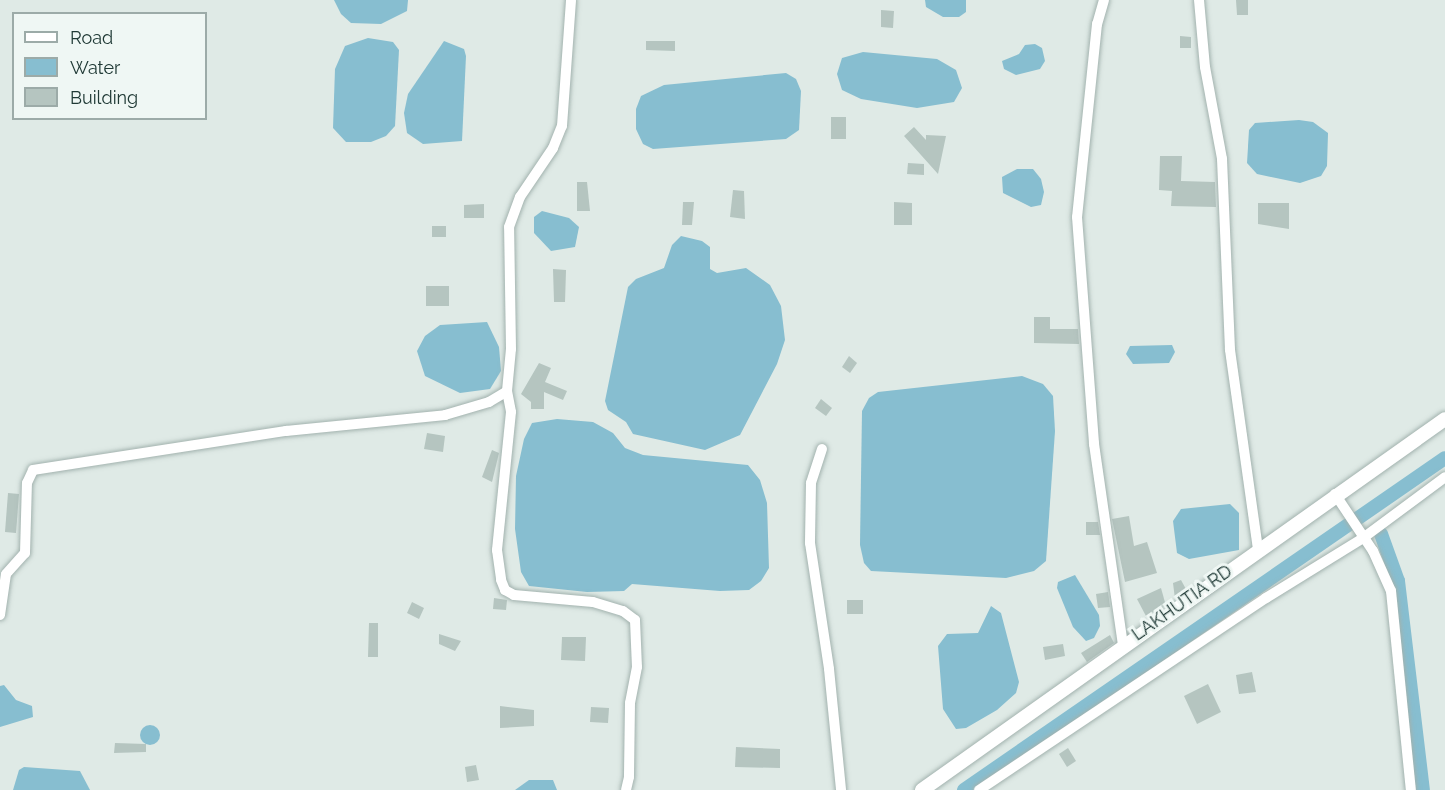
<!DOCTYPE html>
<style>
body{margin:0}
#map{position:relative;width:1445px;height:790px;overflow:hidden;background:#dfeae6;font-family:Raleway,sans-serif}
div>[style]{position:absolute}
.water>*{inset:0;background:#87bed0}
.round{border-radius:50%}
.canal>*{height:14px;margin:-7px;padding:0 7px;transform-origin:7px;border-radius:7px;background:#87bed0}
.building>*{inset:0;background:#b5c5c0}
.roads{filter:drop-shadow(0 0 2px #a2b2ae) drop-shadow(0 0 2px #a2b2ae)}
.minor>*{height:10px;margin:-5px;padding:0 5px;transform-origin:5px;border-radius:5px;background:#fff}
.tertiary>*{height:14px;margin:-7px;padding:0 7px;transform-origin:7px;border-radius:7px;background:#fff}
span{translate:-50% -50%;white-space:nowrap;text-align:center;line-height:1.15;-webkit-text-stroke:6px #eff7f4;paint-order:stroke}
.street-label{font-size:18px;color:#203a36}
.legend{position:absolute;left:12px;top:12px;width:195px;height:108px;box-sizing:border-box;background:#eff7f4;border:2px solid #9caba8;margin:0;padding:8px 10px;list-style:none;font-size:18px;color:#203a36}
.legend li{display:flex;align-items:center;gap:12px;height:30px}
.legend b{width:30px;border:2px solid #9caba8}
</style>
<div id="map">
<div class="water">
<i style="clip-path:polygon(334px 0,408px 0,407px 11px,381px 24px,351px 23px,341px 14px)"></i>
<i style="clip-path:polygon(925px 0,966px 0,966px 12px,959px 17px,943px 17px,926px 7px)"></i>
<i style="clip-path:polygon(368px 38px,393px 42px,399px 50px,395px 126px,386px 136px,371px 142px,346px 142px,333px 128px,335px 69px,345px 46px)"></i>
<i style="clip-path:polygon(444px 41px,464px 49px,466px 56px,462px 141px,423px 144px,407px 133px,404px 113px,408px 94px)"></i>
<i style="clip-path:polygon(1035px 44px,1042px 48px,1045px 61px,1040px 69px,1016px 75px,1004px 69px,1002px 61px,1019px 54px,1025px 45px)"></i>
<i style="clip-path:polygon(863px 52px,937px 59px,956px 70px,962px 88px,954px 102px,917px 108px,861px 99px,842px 90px,837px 74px,842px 58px)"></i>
<i style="clip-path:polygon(786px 73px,796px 79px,801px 91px,799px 130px,786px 139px,653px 149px,643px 144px,636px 129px,636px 109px,641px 96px,664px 85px)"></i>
<i style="clip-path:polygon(1299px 120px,1313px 122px,1328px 133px,1327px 166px,1321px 176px,1300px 183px,1257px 174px,1247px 163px,1249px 130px,1255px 123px)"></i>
<i style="clip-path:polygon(1017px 169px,1033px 169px,1041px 179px,1044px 192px,1041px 205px,1031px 207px,1003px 193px,1002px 177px)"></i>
<i style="clip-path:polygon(542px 211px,569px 218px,579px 227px,575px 247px,551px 251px,534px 233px,534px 217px)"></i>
<i style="clip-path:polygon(681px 236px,702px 241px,710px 247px,710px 269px,717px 273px,746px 268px,770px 285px,781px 306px,785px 340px,777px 364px,740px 435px,705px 450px,633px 434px,626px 422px,608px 410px,605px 401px,628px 287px,636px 279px,664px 268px,672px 245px)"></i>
<i style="clip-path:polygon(487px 322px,499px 347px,501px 371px,490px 389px,460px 393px,425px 376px,417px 351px,425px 336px,440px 325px)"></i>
<i style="clip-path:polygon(1172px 345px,1175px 352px,1169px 363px,1133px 364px,1126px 354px,1130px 346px)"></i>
<i style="clip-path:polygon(1022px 376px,1043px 384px,1053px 396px,1055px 431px,1046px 561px,1034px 571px,1006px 578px,871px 571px,864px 563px,860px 545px,862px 411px,869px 398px,878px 392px)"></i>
<i style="clip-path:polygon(557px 419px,593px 422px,613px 433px,625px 448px,643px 455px,748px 465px,760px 480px,767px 503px,769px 568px,761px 581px,749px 590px,720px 591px,632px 584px,624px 591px,587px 592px,529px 586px,521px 572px,515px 529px,516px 476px,524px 439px,532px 423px)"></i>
<i style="clip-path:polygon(1230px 504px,1239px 513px,1239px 550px,1189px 559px,1177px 553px,1173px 521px,1181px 509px)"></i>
<i style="clip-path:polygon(1075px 575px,1099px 615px,1100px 626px,1094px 638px,1086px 641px,1073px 627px,1057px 588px,1058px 582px)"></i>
<i style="clip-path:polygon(991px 606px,1001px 613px,1019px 682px,1016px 693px,997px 710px,966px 728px,956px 729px,943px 709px,938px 646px,947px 634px,978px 633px)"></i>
<i style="clip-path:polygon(4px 685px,16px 700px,32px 706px,33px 717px,0 727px,0 686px)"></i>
<i class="round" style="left:140px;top:725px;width:20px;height:20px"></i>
<i style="clip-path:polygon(24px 767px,80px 771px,90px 790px,13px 790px,19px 770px)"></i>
<i style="clip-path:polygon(529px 780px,553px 780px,557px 790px,515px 790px)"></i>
</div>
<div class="canal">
<i style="left:1381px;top:534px;width:50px;rotate:70.1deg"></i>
<i style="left:1398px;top:581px;width:210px;rotate:83.2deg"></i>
<i style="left:964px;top:790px;width:584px;rotate:-34.61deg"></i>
</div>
<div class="building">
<i style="clip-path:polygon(1236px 0,1248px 0,1248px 15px,1237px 15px)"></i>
<i style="clip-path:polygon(881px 10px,894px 11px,893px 28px,881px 27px)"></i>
<i style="clip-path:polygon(1180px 36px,1191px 37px,1191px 48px,1180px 48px)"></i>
<i style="clip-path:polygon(646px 41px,675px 41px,675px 51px,646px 50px)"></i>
<i style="clip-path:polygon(831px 117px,846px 117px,846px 139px,831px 139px)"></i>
<i style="clip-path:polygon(914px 127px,926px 140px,926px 135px,946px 136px,938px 174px,904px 136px)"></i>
<i style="clip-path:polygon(1160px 156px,1182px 156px,1181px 181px,1215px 182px,1216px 207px,1171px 206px,1172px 191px,1159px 190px)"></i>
<i style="clip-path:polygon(908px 163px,924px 164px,924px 175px,907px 174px)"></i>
<i style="clip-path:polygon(577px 182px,587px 182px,590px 211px,577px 211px)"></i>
<i style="clip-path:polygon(733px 190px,744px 191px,745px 219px,730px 217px)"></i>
<i style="clip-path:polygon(683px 202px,694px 202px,692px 225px,682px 225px)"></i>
<i style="clip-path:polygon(894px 202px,912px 203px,912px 225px,894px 225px)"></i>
<i style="clip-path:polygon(1258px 203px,1289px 203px,1289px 229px,1258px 224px)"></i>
<i style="clip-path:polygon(484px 204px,484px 218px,464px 218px,464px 205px)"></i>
<i style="clip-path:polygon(432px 226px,446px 226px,446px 237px,432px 237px)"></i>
<i style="clip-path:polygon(553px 269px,566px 270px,565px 302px,554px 302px)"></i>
<i style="clip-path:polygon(426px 286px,449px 286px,449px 306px,426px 306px)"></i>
<i style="clip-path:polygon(1034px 317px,1050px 317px,1050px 329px,1078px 329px,1079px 344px,1034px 343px)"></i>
<i style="clip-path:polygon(849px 356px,857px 363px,850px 373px,842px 367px)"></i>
<i style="clip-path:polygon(539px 363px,551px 368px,545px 382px,567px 391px,563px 400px,544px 392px,544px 409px,531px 409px,531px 402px,521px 394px)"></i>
<i style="clip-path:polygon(821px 399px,832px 408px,826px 416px,815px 408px)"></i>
<i style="clip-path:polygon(427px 433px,445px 436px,443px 452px,424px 449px)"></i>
<i style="clip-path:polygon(492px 450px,499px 453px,492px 482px,482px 477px)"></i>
<i style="clip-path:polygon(8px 493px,19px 494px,16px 533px,5px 532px)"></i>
<i style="clip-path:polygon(1129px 516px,1134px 546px,1147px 542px,1157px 573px,1125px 582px,1112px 519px)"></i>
<i style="clip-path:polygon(1086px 522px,1098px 522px,1100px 535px,1086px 535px)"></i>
<i style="clip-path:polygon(1181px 580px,1187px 591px,1175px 599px,1173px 583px)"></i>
<i style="clip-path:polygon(1161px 588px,1166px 606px,1147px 618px,1137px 599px)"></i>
<i style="clip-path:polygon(1108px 592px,1110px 607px,1098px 608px,1096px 594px)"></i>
<i style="clip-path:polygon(494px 598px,507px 600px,506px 610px,493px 609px)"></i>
<i style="clip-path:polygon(847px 600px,863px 600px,863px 614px,847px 614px)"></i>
<i style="clip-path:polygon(412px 602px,424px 608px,419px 619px,407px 613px)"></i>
<i style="clip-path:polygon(369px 623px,378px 623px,378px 657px,368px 657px)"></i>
<i style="clip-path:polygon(439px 634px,461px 641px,455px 651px,439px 644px)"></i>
<i style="clip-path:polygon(1110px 635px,1114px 643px,1087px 662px,1081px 653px)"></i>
<i style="clip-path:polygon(562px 637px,586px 637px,585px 661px,561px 660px)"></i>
<i style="clip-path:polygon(1063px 644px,1065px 656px,1045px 660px,1043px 647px)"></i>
<i style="clip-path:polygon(1252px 672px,1256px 692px,1239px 694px,1236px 675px)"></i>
<i style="clip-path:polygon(1208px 684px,1221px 712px,1197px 724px,1184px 696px)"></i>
<i style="clip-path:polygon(500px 706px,534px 710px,534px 726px,500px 728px)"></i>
<i style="clip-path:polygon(591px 707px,609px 708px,608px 723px,590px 722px)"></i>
<i style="clip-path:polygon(115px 743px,146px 744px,146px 752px,114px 753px)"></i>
<i style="clip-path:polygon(736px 747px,780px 749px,780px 768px,735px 767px)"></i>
<i style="clip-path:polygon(1068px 748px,1076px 761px,1067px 767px,1059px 754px)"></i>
<i style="clip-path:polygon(476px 765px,479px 780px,467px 782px,465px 767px)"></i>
</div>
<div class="roads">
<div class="minor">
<i style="left:1104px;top:0;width:25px;rotate:106deg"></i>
<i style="left:1097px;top:24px;width:194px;rotate:95.9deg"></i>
<i style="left:1077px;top:217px;width:228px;rotate:85.7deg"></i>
<i style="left:1094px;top:444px;width:203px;rotate:81.8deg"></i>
<i style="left:1199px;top:0;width:67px;rotate:84.9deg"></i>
<i style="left:1205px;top:67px;width:94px;rotate:79.5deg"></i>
<i style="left:1222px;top:159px;width:191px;rotate:87.6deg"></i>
<i style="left:1230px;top:350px;width:202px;rotate:82deg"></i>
<i style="left:507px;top:391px;width:21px;rotate:79deg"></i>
<i style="left:511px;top:412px;width:139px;rotate:95.8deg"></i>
<i style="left:497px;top:550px;width:30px;rotate:82deg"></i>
<i style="left:501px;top:580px;width:11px;rotate:68deg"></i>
<i style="left:505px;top:590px;width:10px;rotate:29deg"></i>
<i style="left:514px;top:595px;width:79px;rotate:5.1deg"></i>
<i style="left:593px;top:602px;width:31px;rotate:17deg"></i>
<i style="left:623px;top:611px;width:15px;rotate:37deg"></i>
<i style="left:635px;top:620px;width:47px;rotate:87.6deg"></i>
<i style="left:637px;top:667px;width:37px;rotate:101deg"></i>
<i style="left:630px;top:703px;width:74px;rotate:90.8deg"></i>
<i style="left:629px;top:777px;width:13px;rotate:103deg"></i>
<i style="left:822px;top:449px;width:36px;rotate:108deg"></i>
<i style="left:811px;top:483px;width:60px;rotate:91deg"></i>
<i style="left:810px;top:543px;width:127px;rotate:81.4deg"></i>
<i style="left:829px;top:669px;width:122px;rotate:84.3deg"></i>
<i style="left:1335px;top:494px;width:69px;rotate:56.3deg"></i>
<i style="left:1373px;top:551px;width:44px;rotate:65.8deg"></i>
<i style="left:1391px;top:591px;width:200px;rotate:84.3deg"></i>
<i style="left:0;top:615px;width:41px;rotate:-81.7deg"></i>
<i style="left:6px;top:574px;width:28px;rotate:-48deg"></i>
<i style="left:25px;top:553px;width:70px;rotate:-88.4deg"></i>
<i style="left:27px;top:483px;width:14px;rotate:-65deg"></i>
<i style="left:33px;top:470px;width:256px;rotate:-8.8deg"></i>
<i style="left:286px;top:431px;width:160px;rotate:-5.7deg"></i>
<i style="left:445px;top:415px;width:46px;rotate:-16.5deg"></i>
<i style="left:489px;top:402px;width:21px;rotate:-31deg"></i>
<i style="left:507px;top:391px;width:42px;rotate:-84.6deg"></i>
<i style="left:511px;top:349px;width:122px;rotate:-90.9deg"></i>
<i style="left:509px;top:227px;width:32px;rotate:-70deg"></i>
<i style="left:520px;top:197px;width:59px;rotate:-56deg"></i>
<i style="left:553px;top:148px;width:24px;rotate:-68deg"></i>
<i style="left:562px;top:126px;width:126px;rotate:-85.9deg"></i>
<i style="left:979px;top:790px;width:345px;rotate:-33.8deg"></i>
<i style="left:1266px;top:598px;width:114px;rotate:-31.7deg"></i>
<i style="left:1363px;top:538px;width:102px;rotate:-36.6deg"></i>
</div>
<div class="tertiary">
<i style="left:922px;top:790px;width:641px;rotate:-35.35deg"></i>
</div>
</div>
<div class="street-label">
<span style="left:1182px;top:603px;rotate:-35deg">LAKHUTIA RD</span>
</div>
<ul class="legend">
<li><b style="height:8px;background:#fff"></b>Road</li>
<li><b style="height:16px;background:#87bed0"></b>Water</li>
<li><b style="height:16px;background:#b5c5c0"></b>Building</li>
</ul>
</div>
